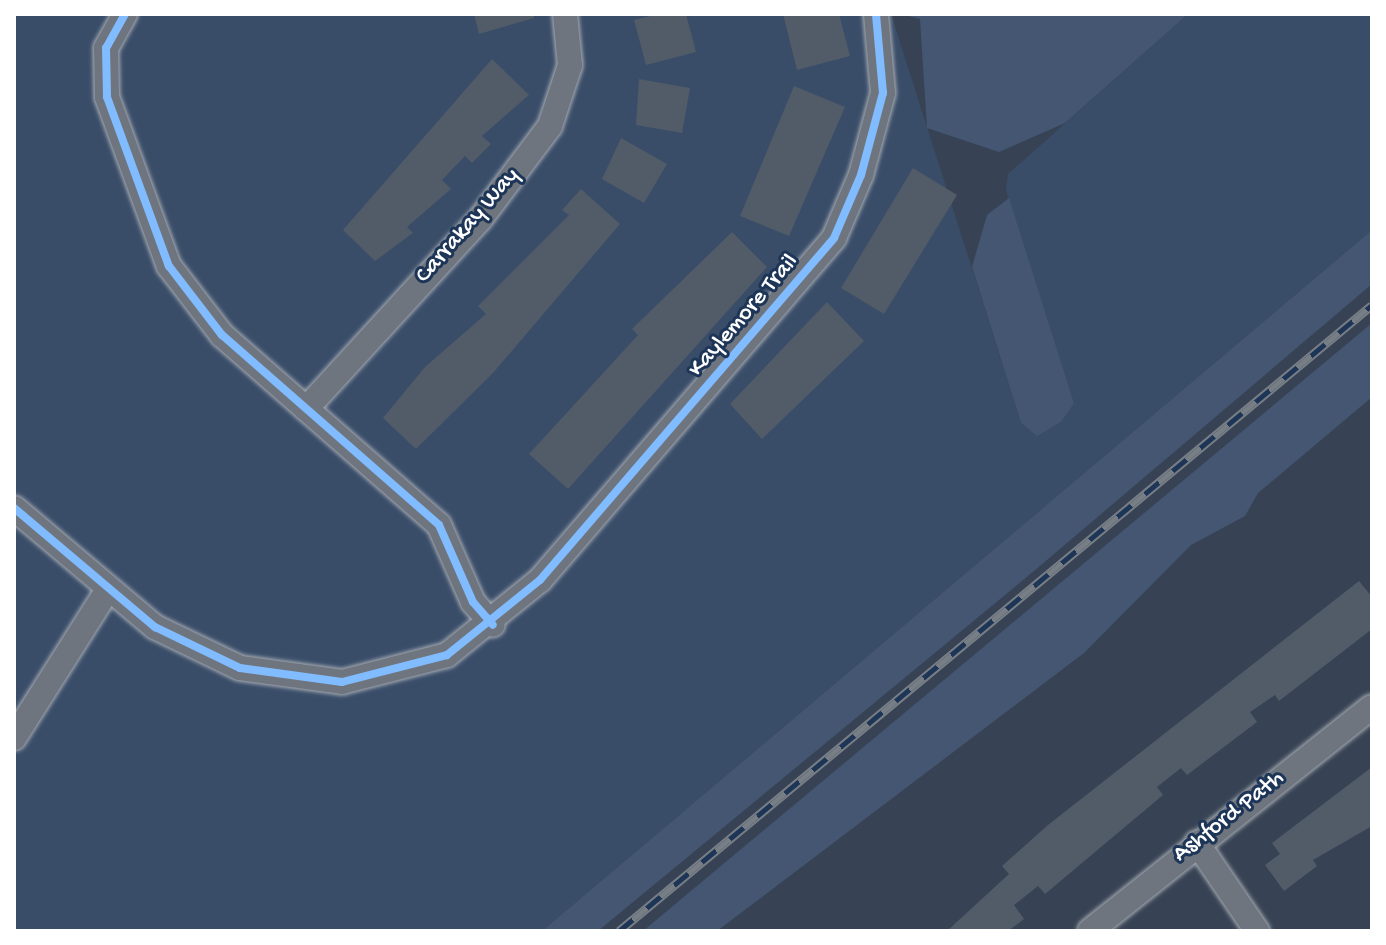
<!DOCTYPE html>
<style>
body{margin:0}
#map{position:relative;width:1386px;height:945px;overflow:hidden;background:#374354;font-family:"Gochi Hand",sans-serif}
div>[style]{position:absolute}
.built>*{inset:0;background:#394d69}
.green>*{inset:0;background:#445671}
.building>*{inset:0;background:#525b68}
.roads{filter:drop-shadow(0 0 2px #a5aab2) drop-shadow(0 0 2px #a5aab2)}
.minor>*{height:24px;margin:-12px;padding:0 12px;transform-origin:12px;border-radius:12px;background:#6f757e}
.rail>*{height:9px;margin-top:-4.5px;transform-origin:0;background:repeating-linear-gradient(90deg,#1d3557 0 18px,#777e86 0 36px);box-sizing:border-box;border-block:2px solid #777e86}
.cycleway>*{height:8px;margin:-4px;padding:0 4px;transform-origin:4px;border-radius:4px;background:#80bcff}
span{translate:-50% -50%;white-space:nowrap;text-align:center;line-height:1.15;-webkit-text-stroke:6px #1d3557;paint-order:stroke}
.street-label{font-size:24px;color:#fff}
.frame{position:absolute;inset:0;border:16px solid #fff;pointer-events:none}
</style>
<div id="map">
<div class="built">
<i style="clip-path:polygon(14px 14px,891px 14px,1021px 423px,1037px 435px,1074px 403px,1006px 190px,1008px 174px,1188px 14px,1372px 14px,1372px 230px,542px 931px,14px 931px)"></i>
</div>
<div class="green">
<i style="clip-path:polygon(901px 14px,1188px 14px,1065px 123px,999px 152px,927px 128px,920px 19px)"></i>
<i style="clip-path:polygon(1009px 198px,1074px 403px,1061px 422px,1037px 436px,1021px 423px,972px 267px,987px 215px)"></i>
<i style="clip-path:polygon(1372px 230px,1372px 284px,1034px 571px,598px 931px,542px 931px)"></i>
<i style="clip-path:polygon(1372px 323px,1372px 397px,1258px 493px,1245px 516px,1191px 545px,1084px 653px,717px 931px,643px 931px)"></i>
</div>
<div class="building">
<i style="clip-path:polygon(474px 14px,534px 14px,534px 18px,479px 34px)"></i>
<i style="clip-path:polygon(658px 14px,686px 14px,696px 52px,646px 65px,634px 20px)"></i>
<i style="clip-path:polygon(783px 14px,839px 14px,850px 56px,797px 70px)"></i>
<i style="clip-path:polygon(492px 59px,529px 95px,482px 136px,491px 144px,472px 163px,465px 156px,442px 180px,451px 189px,407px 227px,413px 233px,375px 261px,343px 230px)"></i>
<i style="clip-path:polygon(639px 79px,690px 88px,682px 133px,636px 125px)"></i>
<i style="clip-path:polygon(794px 86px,845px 107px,789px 236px,740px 216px)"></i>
<i style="clip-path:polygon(621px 138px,667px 164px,644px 203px,602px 179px)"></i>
<i style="clip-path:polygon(913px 168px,957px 195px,884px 314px,841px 288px)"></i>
<i style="clip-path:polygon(581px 189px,620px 224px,493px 373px,416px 449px,383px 418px,425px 367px,486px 314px,478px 306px,569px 215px,562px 210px)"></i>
<i style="clip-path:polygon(732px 232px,767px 267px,568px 489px,529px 454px,638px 335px,632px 329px)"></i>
<i style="clip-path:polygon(827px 302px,864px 341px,762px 439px,730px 404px)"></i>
<i style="clip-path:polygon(1359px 581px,1372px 597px,1372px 629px,1279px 701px,1275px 695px,1250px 712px,1257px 722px,1187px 775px,1181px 768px,1157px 787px,1163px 795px,1045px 894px,1038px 886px,1014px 905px,1024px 919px,1008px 931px,947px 931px,1009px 874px,1002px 866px,1048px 825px)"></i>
<i style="clip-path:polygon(1372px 767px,1372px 826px,1313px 860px,1317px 866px,1284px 891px,1265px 865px,1280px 854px,1272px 843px)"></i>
</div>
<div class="roads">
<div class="minor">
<i style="left:125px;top:14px;width:39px;rotate:119deg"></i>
<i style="left:106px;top:48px;width:49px;rotate:88.8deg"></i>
<i style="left:107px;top:97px;width:180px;rotate:69.9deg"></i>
<i style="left:169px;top:266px;width:87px;rotate:52.5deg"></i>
<i style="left:222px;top:335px;width:288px;rotate:41.2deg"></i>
<i style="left:439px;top:525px;width:84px;rotate:66.2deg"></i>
<i style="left:473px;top:602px;width:30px;rotate:49deg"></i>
<i style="left:306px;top:409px;width:259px;rotate:-47.5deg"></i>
<i style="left:481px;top:218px;width:115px;rotate:-53.1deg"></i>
<i style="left:550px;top:126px;width:64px;rotate:-71.8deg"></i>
<i style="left:570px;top:65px;width:51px;rotate:-95.6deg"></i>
<i style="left:14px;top:508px;width:185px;rotate:40.2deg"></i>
<i style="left:155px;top:627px;width:94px;rotate:25.8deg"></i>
<i style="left:240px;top:668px;width:103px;rotate:7.8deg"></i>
<i style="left:342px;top:682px;width:108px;rotate:-14.4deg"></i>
<i style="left:447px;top:655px;width:119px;rotate:-38.9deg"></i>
<i style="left:540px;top:580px;width:451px;rotate:-49.3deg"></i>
<i style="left:834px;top:238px;width:69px;rotate:-66.8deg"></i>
<i style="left:861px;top:175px;width:85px;rotate:-75deg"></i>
<i style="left:883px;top:93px;width:79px;rotate:-95.1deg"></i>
<i style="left:14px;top:738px;width:174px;rotate:-57.7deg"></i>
<i style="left:1197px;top:843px;width:107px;rotate:55.7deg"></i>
<i style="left:1090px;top:931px;width:360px;rotate:-38.5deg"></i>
</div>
</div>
<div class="rail">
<i style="left:619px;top:931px;width:979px;rotate:-39.74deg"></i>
</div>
<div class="cycleway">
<i style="left:125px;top:14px;width:39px;rotate:119deg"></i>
<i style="left:106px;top:48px;width:49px;rotate:88.8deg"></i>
<i style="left:107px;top:97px;width:180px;rotate:69.9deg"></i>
<i style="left:169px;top:266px;width:87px;rotate:52.5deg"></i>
<i style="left:222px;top:335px;width:288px;rotate:41.2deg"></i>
<i style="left:439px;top:525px;width:84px;rotate:66.2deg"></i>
<i style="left:473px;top:602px;width:30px;rotate:49deg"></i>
<i style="left:14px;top:508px;width:185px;rotate:40.2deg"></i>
<i style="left:155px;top:627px;width:94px;rotate:25.8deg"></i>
<i style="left:240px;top:668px;width:103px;rotate:7.8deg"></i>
<i style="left:342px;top:682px;width:108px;rotate:-14.4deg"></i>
<i style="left:447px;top:655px;width:119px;rotate:-38.9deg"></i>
<i style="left:540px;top:580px;width:451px;rotate:-49.3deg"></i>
<i style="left:834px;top:238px;width:69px;rotate:-66.8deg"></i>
<i style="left:861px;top:175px;width:85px;rotate:-75deg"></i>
<i style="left:883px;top:93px;width:79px;rotate:-95.1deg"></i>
</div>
<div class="street-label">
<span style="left:468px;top:226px;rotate:-49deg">Carrakay Way</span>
<span style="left:744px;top:316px;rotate:-49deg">Kaylemore Trail</span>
<span style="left:1229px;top:817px;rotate:-38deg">Ashford Path</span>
</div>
<div class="frame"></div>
</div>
